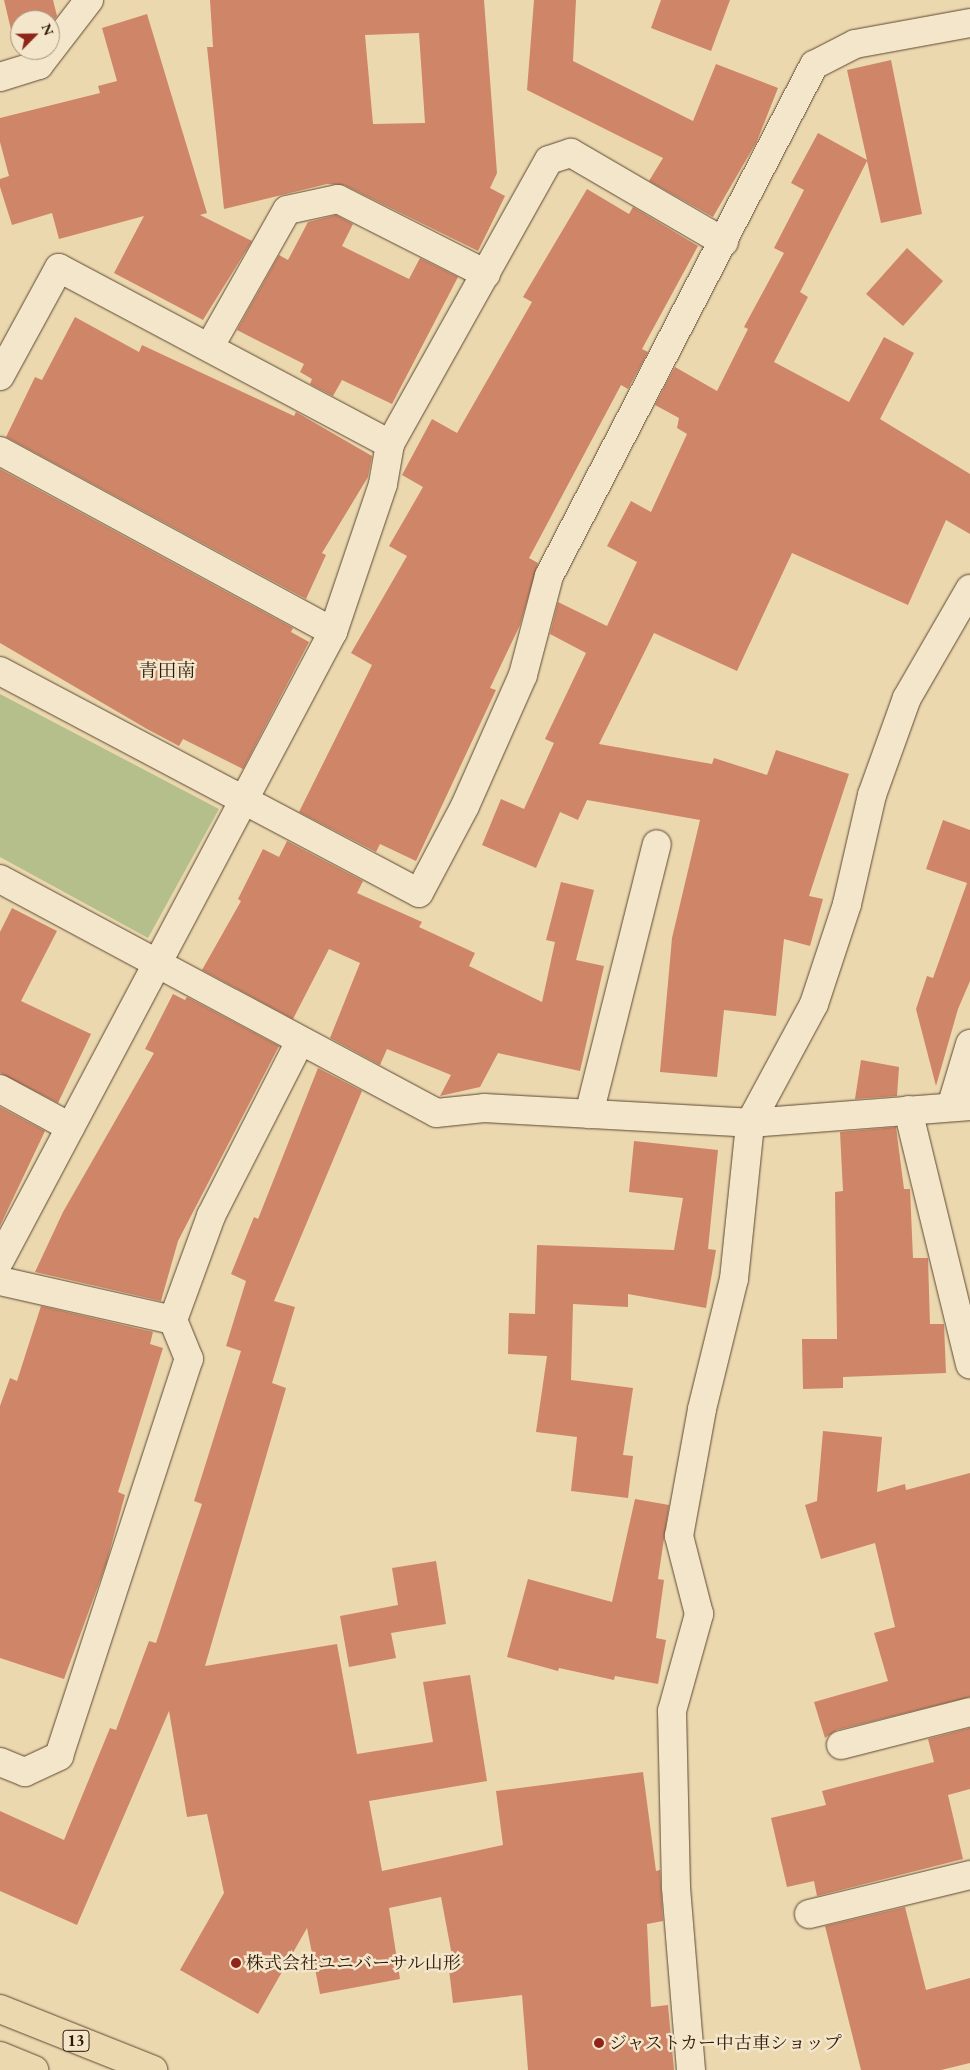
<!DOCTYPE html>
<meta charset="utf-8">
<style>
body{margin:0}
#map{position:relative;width:970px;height:2070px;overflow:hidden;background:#ecd8af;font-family:"EB Garamond","Noto Serif JP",serif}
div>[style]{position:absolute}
.green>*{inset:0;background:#b5bf8c}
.building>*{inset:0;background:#cf8568}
.roads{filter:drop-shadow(0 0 1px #5e4832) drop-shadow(0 0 1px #5e4832)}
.minor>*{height:28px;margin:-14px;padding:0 14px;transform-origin:14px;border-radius:14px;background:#f3e6cb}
.highway>*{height:28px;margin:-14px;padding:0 14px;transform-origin:14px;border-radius:14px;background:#ecd8af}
.dots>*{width:14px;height:14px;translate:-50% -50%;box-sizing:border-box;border:2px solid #f3e6cb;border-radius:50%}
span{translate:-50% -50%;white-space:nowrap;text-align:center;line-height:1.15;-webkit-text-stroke:5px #f3e6cb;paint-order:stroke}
.shield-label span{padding:1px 4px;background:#f3e6cb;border:1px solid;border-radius:4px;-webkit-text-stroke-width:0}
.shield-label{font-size:16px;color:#2e1808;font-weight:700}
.poi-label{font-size:18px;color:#2e1808}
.left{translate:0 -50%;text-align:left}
.neighbourhood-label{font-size:19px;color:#2e1808}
.north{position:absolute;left:10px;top:10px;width:50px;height:50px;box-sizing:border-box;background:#f3e6cb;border:1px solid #a4947d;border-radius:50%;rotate:67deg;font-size:14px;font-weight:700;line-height:20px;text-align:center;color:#2e1808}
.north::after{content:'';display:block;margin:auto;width:18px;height:22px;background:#8f2418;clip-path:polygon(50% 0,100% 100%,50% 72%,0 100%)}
</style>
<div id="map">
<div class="green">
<i style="clip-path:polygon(0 694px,219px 809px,148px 938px,0 857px)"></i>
</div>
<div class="building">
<i style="clip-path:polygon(4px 0,53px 0,57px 16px,50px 25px,50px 20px,20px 20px,20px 32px,12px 34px)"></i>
<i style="clip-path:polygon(evenodd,210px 0,484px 0,497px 173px,490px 188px,505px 196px,478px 251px,344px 185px,327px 184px,224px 209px,207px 47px,213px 47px,210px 0,419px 33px,425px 123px,373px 124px,365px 35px,419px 33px)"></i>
<i style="clip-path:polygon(534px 0,576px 0,573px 61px,693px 121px,716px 64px,778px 88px,757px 141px,713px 217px,649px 181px,663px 158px,527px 90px)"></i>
<i style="clip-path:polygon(661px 0,730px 0,711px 51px,651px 28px)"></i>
<i style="clip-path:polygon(147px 14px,207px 213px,200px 215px,252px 241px,203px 320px,114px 273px,144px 216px,59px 239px,52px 213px,12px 225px,0 187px,0 179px,9px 176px,0 142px,0 118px,100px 93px,98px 86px,117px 81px,102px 28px)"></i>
<i style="clip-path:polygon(891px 60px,922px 214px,881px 223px,867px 161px,800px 292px,808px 297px,774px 362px,849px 402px,884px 337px,914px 353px,880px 419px,970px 474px,970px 534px,946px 520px,908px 605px,792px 553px,737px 671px,654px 633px,599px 744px,712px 764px,714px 758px,767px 775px,776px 750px,849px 774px,809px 896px,823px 899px,810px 946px,784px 939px,776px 1016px,724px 1010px,717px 1077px,660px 1072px,672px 938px,700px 820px,587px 800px,578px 820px,560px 812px,536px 868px,482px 845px,501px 799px,524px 809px,554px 743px,545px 739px,586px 653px,550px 634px,558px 602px,607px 626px,637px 562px,607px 546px,631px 501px,651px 512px,687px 434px,677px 428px,679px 418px,655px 405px,675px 367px,717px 391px,748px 329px,744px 327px,784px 253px,774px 248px,804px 190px,791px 183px,818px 133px,867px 160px,847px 70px)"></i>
<i style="clip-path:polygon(587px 189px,629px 214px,633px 207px,698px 246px,642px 349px,648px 352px,628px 389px,621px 385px,529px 558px,538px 563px,520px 625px,490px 688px,496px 690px,416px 861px,380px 844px,376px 852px,299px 812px,372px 665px,351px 653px,407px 556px,389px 546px,423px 487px,402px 475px,432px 419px,457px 433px,532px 302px,523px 297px)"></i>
<i style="clip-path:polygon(336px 215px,353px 224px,342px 246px,409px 279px,420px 258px,458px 277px,392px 404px,342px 380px,333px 396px,310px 384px,312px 379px,300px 372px,304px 364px,237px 330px,279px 255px,288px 260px,308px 222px)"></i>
<i style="clip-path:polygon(907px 248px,943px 281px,903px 326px,866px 294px)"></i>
<i style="clip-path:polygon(75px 317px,139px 352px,142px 345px,294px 416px,296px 412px,372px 456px,368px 477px,322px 553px,326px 555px,306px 599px,6px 437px,35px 377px,42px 380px)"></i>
<i style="clip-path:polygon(0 469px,293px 628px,291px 632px,309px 642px,243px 769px,183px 739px,179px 746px,147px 729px,0 643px)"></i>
<i style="clip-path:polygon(943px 820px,970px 830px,970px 981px,958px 1009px,936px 1086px,916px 1009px,927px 976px,933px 978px,967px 883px,926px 869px)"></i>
<i style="clip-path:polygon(287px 841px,363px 881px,357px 893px,422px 922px,419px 927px,475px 953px,469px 966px,542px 1002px,555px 942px,546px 940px,561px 882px,594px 890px,576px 960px,604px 966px,580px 1071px,498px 1053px,480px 1087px,440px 1096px,451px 1075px,387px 1049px,380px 1065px,330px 1038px,360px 963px,329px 949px,293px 1019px,202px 970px,241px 901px,238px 899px,263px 849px,279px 857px)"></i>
<i style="clip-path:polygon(12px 908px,57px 931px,21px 1001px,91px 1034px,58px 1103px,0 1073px,0 932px)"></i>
<i style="clip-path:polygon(173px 994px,185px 1000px,187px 997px,279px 1046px,178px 1241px,161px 1301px,35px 1272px,63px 1212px,154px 1053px,145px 1049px)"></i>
<i style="clip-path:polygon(861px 1060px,899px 1067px,897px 1096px,855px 1099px)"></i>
<i style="clip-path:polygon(318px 1068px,362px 1091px,274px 1301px,295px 1307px,272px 1383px,286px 1388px,205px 1666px,337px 1644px,357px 1754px,433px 1742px,423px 1682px,470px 1675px,487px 1781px,369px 1801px,382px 1871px,503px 1845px,496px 1791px,643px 1772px,656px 1871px,660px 1870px,663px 1921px,647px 1924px,651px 2007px,668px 2005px,674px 2070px,528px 2070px,522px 1995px,453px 2003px,448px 1961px,453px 1961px,441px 1897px,389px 1908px,400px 1979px,320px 1994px,307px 1928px,258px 2014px,180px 1970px,224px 1893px,207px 1814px,187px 1817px,169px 1711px,77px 1925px,0 1891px,0 1811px,64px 1840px,110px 1728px,116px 1730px,149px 1641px,156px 1643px,202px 1504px,194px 1501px,241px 1351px,226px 1346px,246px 1281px,231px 1274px,254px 1217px,258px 1219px)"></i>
<i style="clip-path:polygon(0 1107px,45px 1131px,0 1226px)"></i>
<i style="clip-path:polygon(896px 1127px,904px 1189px,910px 1189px,913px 1258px,928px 1258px,930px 1324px,944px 1324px,946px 1373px,843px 1377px,843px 1388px,803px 1389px,802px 1339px,837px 1339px,835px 1192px,843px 1191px,840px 1132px)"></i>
<i style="clip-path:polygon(634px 1141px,718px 1150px,708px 1249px,716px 1250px,706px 1308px,628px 1294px,628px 1307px,573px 1304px,571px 1380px,633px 1388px,623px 1455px,633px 1456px,628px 1498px,571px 1491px,577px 1437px,536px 1432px,547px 1356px,508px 1354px,509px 1313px,535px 1314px,537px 1245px,674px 1250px,683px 1198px,629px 1192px)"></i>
<i style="clip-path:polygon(41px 1306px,153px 1332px,150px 1344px,163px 1348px,118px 1492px,125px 1495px,106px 1564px,64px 1679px,0 1658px,0 1406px,10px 1378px,17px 1381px)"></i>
<i style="clip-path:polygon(823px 1431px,882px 1437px,877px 1492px,905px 1484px,906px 1490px,970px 1473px,970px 1697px,837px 1730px,825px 1738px,814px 1702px,888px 1681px,874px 1633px,895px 1627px,875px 1543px,821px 1559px,805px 1505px,817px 1501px)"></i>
<i style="clip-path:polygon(635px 1499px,669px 1505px,658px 1579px,664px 1580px,656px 1638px,666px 1640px,658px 1684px,615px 1676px,614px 1680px,559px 1668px,558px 1671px,507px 1657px,528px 1579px,612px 1602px)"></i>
<i style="clip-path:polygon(436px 1561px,446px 1624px,391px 1633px,396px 1658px,349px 1667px,340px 1616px,398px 1605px,392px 1568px)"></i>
<i style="clip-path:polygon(970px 1728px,970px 1789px,948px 1795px,963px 1859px,817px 1896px,814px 1881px,787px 1887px,771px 1818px,826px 1805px,822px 1791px,934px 1762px,928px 1739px)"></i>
<i style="clip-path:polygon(905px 1907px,926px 1990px,970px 1978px,970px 2063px,941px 2070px,861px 2070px,825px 1926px)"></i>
</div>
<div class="roads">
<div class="minor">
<i style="left:0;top:77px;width:41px;rotate:-17.1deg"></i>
<i style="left:39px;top:65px;width:82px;rotate:-52.4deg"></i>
<i style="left:210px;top:346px;width:156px;rotate:-60.5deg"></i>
<i style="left:287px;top:210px;width:52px;rotate:-12.2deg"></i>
<i style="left:338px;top:199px;width:166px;rotate:26.9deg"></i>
<i style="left:0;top:376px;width:123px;rotate:-61.4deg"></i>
<i style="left:59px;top:268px;width:375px;rotate:28deg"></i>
<i style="left:0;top:451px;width:379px;rotate:28.5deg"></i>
<i style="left:0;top:671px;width:474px;rotate:27.9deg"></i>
<i style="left:419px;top:893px;width:98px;rotate:-62.1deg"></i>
<i style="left:465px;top:806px;width:143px;rotate:-66.1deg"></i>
<i style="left:523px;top:675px;width:102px;rotate:-75.3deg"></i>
<i style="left:549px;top:576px;width:576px;rotate:-62.59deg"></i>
<i style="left:814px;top:65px;width:46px;rotate:-27.1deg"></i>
<i style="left:855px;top:44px;width:117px;rotate:-10.3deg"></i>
<i style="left:0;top:879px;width:495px;rotate:28.2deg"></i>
<i style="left:436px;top:1113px;width:48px;rotate:-5.9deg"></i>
<i style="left:484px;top:1108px;width:266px;rotate:3.2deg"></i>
<i style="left:750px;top:1123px;width:221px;rotate:-4.4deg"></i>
<i style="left:0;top:1089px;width:80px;rotate:28.5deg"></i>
<i style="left:951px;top:1107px;width:66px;rotate:-73.2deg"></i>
<i style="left:908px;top:1110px;width:262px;rotate:76.3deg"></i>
<i style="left:589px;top:1114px;width:278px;rotate:-75.9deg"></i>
<i style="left:0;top:1260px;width:711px;rotate:-62.07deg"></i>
<i style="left:333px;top:632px;width:156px;rotate:-71.3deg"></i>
<i style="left:383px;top:484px;width:41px;rotate:-80.1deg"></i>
<i style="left:390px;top:444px;width:325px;rotate:-60.8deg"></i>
<i style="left:549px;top:160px;width:23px;rotate:-18deg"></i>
<i style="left:571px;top:153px;width:177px;rotate:30.2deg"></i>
<i style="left:0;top:1281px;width:177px;rotate:12.7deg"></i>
<i style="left:841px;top:1745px;width:133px;rotate:-14.3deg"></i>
<i style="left:0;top:1762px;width:27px;rotate:22deg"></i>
<i style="left:25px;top:1772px;width:38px;rotate:-25deg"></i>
<i style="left:59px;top:1756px;width:418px;rotate:-71.9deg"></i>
<i style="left:189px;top:1359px;width:42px;rotate:-112.3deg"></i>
<i style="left:173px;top:1320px;width:111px;rotate:-69.9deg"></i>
<i style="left:211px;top:1216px;width:196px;rotate:-63deg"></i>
<i style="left:809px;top:1914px;width:166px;rotate:-13.6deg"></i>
<i style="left:691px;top:2070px;width:184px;rotate:-94.7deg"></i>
<i style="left:676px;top:1887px;width:176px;rotate:-91.3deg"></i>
<i style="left:672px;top:1711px;width:101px;rotate:-74.4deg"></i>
<i style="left:699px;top:1614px;width:81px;rotate:-104.4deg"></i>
<i style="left:679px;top:1536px;width:129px;rotate:-79.7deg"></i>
<i style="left:702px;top:1409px;width:134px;rotate:-76.2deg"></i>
<i style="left:734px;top:1279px;width:157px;rotate:-84.1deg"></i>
<i style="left:750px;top:1123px;width:135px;rotate:-61.7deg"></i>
<i style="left:814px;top:1004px;width:105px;rotate:-71.7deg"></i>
<i style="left:847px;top:904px;width:112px;rotate:-77.1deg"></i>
<i style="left:872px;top:795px;width:103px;rotate:-70.2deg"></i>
<i style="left:907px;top:698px;width:126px;rotate:-60deg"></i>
</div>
<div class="highway">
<i style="left:0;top:2009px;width:165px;rotate:21.7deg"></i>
<i style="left:0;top:2056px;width:37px;rotate:22deg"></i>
</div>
</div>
<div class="dots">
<i style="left:236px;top:1963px;background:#8f2418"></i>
<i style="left:599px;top:2043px;background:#8f2418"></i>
</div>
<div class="shield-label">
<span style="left:76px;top:2041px">13</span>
</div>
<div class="poi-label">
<span class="left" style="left:246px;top:1963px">株式会社ユニバーサル山形</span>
<span class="left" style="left:609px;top:2043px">ジャストカー中古車ショップ</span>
</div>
<div class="neighbourhood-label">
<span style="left:167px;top:671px">青田南</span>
</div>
<div class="north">N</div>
</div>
